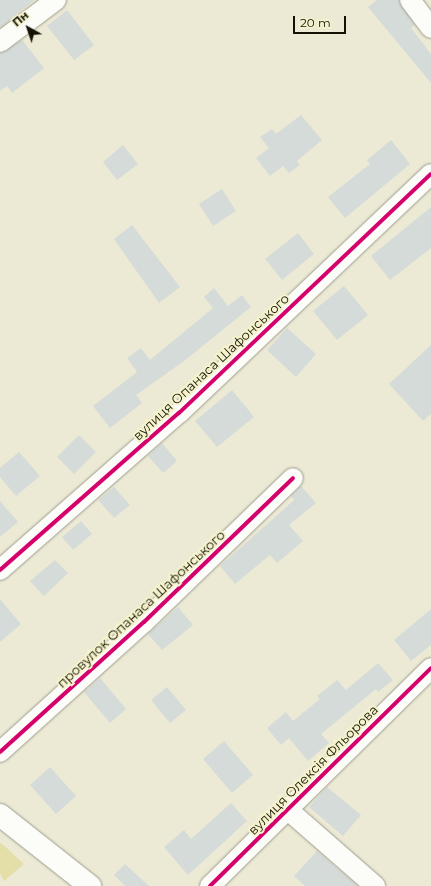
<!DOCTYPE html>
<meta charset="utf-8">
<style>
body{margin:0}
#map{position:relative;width:431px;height:886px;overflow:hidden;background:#ecead5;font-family:Montserrat,sans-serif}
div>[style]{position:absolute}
.green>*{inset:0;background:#e4dfa9}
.building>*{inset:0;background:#d5dbd9}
.roads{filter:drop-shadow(0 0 1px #9e9d8e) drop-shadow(0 0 1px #9e9d8e)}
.minor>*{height:20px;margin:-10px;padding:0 10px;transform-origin:10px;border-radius:10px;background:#fcfcf9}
.secondary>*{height:22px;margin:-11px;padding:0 11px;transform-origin:11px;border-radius:11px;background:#fcfcf9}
.cycleway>*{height:4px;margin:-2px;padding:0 2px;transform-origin:2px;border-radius:2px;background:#d6006c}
span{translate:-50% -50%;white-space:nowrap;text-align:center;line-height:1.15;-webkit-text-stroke:4px #f5f2cc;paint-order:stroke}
.street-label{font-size:13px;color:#131205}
.north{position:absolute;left:8px;top:8px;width:40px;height:40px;-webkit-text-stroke:3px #f5f2cc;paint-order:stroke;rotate:320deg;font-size:11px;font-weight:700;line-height:16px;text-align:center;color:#131205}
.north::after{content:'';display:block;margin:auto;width:14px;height:18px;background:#131205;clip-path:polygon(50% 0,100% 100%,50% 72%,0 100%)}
.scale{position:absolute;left:293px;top:16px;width:53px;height:18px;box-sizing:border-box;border:2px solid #131205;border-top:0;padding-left:5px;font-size:12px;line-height:14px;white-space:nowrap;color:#131205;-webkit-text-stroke:3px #f5f2cc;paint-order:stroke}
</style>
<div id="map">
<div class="green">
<i style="clip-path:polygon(0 842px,24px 864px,4px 881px,0 873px)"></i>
</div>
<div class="building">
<i style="clip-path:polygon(0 0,34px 0,0 28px)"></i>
<i style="clip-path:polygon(377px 0,399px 0,415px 25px,411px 28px,431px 54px,431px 83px,368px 7px)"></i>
<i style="clip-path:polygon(67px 10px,94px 45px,74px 60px,47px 26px)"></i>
<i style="clip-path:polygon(22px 40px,44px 68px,12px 93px,7px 86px,0 91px,0 53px)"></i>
<i style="clip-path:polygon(301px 115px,322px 140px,297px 161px,300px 165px,289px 173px,283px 166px,270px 176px,256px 158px,269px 148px,260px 137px,272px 129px,276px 134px)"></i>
<i style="clip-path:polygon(391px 140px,410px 164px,345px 218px,328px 197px,370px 164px,367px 160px)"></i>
<i style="clip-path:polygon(123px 145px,138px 164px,117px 180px,103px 162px)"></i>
<i style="clip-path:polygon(222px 189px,236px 211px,213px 226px,199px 204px)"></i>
<i style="clip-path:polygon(431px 207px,431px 248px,390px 280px,371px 256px)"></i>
<i style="clip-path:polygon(132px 225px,180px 287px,159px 303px,114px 239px)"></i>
<i style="clip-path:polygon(298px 233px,314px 254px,282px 280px,265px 259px)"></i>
<i style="clip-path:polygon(344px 286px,368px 315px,337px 340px,313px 311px)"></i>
<i style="clip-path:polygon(214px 288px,228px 306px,242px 295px,251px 307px,184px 361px,136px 395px,142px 403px,110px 428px,93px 406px,137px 372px,127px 358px,141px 348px,150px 360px,213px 308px,204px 297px)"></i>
<i style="clip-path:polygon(287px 328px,316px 354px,296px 377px,267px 350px)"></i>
<i style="clip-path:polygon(431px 345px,431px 414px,423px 421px,389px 384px)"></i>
<i style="clip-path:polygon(232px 390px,254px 417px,217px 447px,195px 421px)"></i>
<i style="clip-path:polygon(79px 435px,96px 452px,74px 474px,57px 457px)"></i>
<i style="clip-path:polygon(162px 443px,177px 461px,163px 473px,148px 456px)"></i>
<i style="clip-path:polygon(19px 452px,40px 476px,16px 496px,0 477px,0 468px)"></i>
<i style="clip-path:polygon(301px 486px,316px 503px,289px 525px,303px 541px,277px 563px,270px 555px,235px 584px,220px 566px,294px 500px,291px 496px)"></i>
<i style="clip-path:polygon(114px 487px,130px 505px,114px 518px,98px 500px)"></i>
<i style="clip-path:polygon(0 501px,18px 522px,0 537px)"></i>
<i style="clip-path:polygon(81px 521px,92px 534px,73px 550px,62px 537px)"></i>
<i style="clip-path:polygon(55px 560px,68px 573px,44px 596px,30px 581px)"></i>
<i style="clip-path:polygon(0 599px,21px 624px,0 642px)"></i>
<i style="clip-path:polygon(178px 607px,193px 625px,162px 650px,148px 634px)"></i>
<i style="clip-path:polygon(431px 609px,431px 645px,411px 661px,394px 640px)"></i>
<i style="clip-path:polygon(378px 663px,393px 680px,378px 692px,376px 689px,321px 734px,329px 743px,308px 761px,289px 738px,281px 745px,267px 728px,286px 712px,293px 721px,320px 699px,317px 696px,337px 680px,346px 690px)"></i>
<i style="clip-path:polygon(100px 678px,126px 709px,110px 723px,84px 692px)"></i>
<i style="clip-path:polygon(167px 687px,186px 710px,170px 723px,151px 700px)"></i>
<i style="clip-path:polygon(224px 741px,253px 775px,232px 793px,203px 759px)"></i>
<i style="clip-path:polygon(50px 767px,76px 796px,56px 814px,30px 785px)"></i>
<i style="clip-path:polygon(327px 787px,361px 815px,343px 836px,309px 807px)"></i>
<i style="clip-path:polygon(231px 803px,247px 821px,188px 875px,164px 847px,184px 830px,191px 839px)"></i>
<i style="clip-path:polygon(317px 851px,358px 886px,305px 886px,294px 876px)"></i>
<i style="clip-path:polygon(125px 864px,149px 886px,125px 886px,114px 875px)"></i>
</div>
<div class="roads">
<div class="minor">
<i style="left:410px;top:0;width:35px;rotate:53deg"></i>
<i style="left:0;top:42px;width:70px;rotate:-36.9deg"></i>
<i style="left:0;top:570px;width:238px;rotate:-41.3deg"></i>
<i style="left:179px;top:413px;width:347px;rotate:-43.5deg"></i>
<i style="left:0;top:752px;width:194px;rotate:-42.1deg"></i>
<i style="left:144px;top:622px;width:207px;rotate:-44deg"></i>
<i style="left:287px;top:809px;width:117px;rotate:41.2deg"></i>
<i style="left:210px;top:886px;width:310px;rotate:-44.6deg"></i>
</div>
<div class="secondary">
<i style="left:0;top:815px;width:115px;rotate:38.3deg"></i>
</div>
</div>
<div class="cycleway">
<i style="left:0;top:570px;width:238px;rotate:-41.3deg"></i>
<i style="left:179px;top:413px;width:347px;rotate:-43.5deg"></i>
<i style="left:0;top:752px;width:194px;rotate:-42.1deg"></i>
<i style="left:144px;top:622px;width:207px;rotate:-44deg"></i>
<i style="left:210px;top:886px;width:310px;rotate:-44.6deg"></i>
</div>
<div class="street-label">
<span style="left:211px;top:367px;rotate:-43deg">вулиця Опанаса Шафонського</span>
<span style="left:141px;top:609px;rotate:-43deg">провулок Опанаса Шафонського</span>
<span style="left:313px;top:770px;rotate:-45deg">вулиця Олексія Фльорова</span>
</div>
<div class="north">Пн</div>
<div class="scale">20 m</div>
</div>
